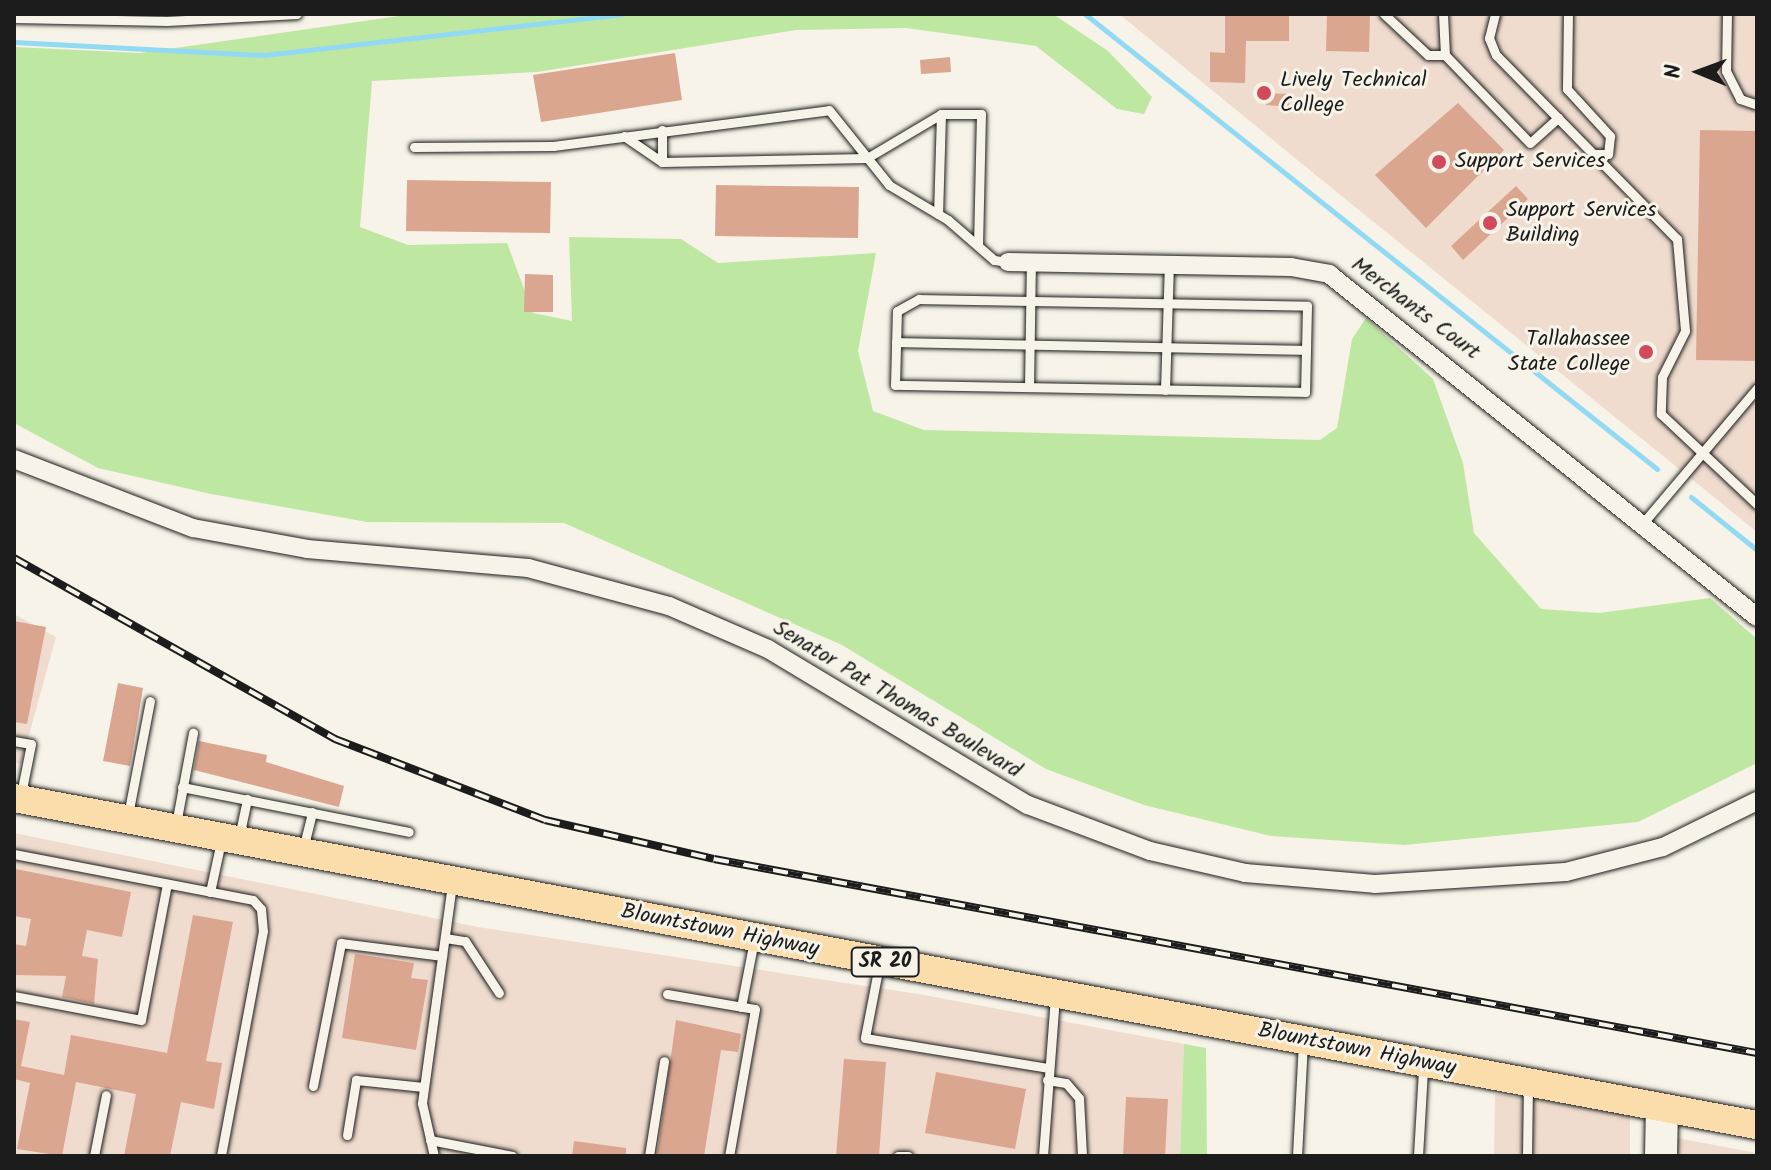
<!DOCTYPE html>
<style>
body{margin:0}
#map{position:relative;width:1771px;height:1170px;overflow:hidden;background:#f7f3e8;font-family:Kalam,sans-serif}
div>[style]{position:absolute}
.built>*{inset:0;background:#efdcce}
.green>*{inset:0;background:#bee7a2}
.stream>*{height:5px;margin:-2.5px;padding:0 2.5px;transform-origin:2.5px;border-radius:2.5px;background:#92daf3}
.building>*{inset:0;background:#dba690}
.roads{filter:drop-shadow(0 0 2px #1c1c1c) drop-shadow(0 0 2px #1c1c1c)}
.lane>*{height:9px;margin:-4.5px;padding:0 4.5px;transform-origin:4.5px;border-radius:4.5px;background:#f7f3e8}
.street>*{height:18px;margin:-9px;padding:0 9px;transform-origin:9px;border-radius:9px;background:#f7f3e8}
.primary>*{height:28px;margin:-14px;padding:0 14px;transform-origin:14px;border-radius:14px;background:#faddab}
.rail>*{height:8px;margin-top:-4px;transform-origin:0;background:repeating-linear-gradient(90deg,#f7f3e8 0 15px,#1c1c1c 0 30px);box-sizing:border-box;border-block:2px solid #1c1c1c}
.dots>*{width:22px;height:22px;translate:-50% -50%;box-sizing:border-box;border:4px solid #f7f3e8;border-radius:50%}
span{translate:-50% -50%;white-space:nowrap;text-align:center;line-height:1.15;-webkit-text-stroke:6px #f7f3e8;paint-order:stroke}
.shield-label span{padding:2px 6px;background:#f7f3e8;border:2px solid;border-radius:6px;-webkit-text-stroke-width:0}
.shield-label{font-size:20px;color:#1c1c1c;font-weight:700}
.poi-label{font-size:22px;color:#1c1c1c}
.left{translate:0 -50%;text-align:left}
.right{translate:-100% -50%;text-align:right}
.street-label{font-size:22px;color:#1c1c1c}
.frame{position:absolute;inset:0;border:16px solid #1c1c1c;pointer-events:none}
.north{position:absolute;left:1659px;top:32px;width:80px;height:80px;-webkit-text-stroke:6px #f7f3e8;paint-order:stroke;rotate:271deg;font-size:22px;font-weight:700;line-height:32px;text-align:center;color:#1c1c1c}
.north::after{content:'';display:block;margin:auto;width:28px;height:36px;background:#1c1c1c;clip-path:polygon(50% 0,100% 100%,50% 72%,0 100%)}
</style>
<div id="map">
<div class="built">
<i style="clip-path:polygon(1119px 14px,1757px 14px,1757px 532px,1312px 172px)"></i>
<i style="clip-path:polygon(14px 614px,56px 637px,21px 764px,14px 762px)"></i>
<i style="clip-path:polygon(14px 833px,478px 927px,924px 995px,1184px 1044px,1180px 1156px,14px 1156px)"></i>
<i style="clip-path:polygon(1495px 1094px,1630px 1113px,1630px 1156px,1494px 1156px)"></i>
<i style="clip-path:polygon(1677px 1138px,1757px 1153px,1757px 1156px,1677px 1156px)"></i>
</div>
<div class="green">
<i style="clip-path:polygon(413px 14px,1053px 14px,1108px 51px,1152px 97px,1144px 114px,1117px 109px,1036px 46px,906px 28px,796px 30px,537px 72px,372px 81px,360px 227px,408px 245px,507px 243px,533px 313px,572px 321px,569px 237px,681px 239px,718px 263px,876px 253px,858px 351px,873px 411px,924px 430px,1320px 440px,1337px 428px,1352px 339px,1366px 318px,1433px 379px,1463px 463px,1474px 533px,1541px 609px,1599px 613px,1710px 598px,1757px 639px,1757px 763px,1638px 822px,1404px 845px,1271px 836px,1144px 805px,1046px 769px,842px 645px,564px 523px,367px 522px,211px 494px,98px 468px,14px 423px,14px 47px,140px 53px)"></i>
<i style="clip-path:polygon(1184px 1044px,1206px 1048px,1207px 1156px,1180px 1156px)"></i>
</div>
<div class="stream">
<i style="left:1085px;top:14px;width:731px;rotate:38.5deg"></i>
<i style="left:14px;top:42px;width:250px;rotate:3deg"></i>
<i style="left:264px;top:55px;width:361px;rotate:-6.5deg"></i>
<i style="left:1691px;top:497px;width:85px;rotate:38.8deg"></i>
</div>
<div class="building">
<i style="clip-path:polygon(1225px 14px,1289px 14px,1289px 41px,1246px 41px,1245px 83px,1210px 82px,1210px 52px,1225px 53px)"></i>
<i style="clip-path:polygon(1327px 14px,1370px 14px,1369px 52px,1326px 51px)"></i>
<i style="clip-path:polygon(675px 53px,682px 100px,541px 122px,533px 75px)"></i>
<i style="clip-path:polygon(950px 57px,951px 72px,921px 74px,920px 60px)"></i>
<i style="clip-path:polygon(1267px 93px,1289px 94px,1289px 107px,1266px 105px)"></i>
<i style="clip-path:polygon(1458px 103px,1504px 150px,1426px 228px,1375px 175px)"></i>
<i style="clip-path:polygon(1700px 130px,1757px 131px,1757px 361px,1696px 360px)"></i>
<i style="clip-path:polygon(407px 180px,551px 182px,550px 233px,406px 231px)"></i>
<i style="clip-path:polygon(716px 185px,859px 187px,858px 238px,715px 236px)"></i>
<i style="clip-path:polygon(1516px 186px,1528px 199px,1463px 260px,1451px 246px)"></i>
<i style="clip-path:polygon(525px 274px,553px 275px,553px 312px,524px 312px)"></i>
<i style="clip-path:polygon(14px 621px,46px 627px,27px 724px,14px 722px)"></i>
<i style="clip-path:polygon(118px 683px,143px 688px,130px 766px,103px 761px)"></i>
<i style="clip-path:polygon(199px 741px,267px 755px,266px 762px,344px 786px,339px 807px,194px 770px)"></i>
<i style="clip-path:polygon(16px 869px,131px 892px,122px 937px,87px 930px,82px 956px,98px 959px,94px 1004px,62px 997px,66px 976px,14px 975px,14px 944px,26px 946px,31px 919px,14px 916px)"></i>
<i style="clip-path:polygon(193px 915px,233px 922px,206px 1061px,222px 1063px,214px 1109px,181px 1102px,170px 1156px,124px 1156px,136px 1094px,76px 1082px,62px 1156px,17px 1149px,30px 1083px,14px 1079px,14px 1019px,30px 1022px,21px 1066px,64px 1075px,71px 1035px,167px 1053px)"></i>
<i style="clip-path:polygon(355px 954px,414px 963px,411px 978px,428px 980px,416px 1050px,342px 1038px)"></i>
<i style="clip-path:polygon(676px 1020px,741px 1034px,738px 1052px,721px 1050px,704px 1156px,657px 1156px)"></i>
<i style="clip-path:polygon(844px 1059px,886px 1062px,879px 1156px,836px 1156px)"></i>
<i style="clip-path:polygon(936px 1072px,1026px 1089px,1015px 1149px,925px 1133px)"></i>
<i style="clip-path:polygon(1126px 1097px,1168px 1099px,1165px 1156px,1123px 1156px)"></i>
<i style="clip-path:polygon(574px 1141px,626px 1148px,626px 1156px,572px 1156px)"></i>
</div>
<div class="roads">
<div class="lane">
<i style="left:1384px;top:14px;width:60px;rotate:43deg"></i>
<i style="left:1428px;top:55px;width:17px"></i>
<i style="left:1443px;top:14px;width:41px;rotate:87.2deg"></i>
<i style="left:1445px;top:55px;width:122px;rotate:46deg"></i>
<i style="left:1530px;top:143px;width:38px;rotate:-42deg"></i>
<i style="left:1495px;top:14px;width:25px;rotate:104deg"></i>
<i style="left:1489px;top:38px;width:18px;rotate:68deg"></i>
<i style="left:1496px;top:55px;width:258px;rotate:45.5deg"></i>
<i style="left:1677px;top:239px;width:92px;rotate:85deg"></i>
<i style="left:1685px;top:331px;width:51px;rotate:116.6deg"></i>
<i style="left:1662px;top:377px;width:37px;rotate:92deg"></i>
<i style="left:1661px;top:414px;width:132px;rotate:43.2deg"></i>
<i style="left:1568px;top:14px;width:75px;rotate:90.8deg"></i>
<i style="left:1567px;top:89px;width:64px;rotate:47.5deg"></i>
<i style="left:1610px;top:136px;width:18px;rotate:96deg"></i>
<i style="left:1608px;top:154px;width:15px;rotate:180deg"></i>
<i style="left:1727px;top:14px;width:57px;rotate:91deg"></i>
<i style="left:1726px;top:71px;width:31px;rotate:63deg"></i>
<i style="left:1740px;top:99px;width:18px;rotate:19deg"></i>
<i style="left:14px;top:18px;width:153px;rotate:1.1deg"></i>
<i style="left:167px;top:21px;width:130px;rotate:-3.1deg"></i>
<i style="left:941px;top:114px;width:40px"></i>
<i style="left:981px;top:114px;width:131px;rotate:91.3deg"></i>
<i style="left:624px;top:136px;width:46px;rotate:34.4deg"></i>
<i style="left:662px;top:162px;width:205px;rotate:-1.1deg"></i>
<i style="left:867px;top:158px;width:86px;rotate:-30.7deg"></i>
<i style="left:941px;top:114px;width:100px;rotate:91.7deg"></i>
<i style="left:414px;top:147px;width:139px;rotate:-0.4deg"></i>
<i style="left:553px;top:146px;width:278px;rotate:-7.4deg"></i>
<i style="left:829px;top:110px;width:96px;rotate:51.3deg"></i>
<i style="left:889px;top:185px;width:69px;rotate:30.7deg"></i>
<i style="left:948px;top:220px;width:61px;rotate:41deg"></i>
<i style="left:994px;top:260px;width:14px;rotate:8deg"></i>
<i style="left:662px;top:162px;width:32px;rotate:-90deg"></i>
<i style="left:919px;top:299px;width:388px;rotate:1deg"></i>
<i style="left:1307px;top:306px;width:86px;rotate:91.3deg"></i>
<i style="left:1305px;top:392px;width:410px;rotate:-179deg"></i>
<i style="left:895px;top:385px;width:74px;rotate:-88.5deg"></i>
<i style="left:897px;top:311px;width:25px;rotate:-29deg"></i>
<i style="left:896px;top:342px;width:410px;rotate:1.1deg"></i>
<i style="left:1029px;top:387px;width:124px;rotate:-89.1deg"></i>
<i style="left:1165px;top:390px;width:125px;rotate:-88.2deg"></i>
<i style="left:1643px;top:523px;width:177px;rotate:-49.8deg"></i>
<i style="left:14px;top:741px;width:17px;rotate:10deg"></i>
<i style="left:31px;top:744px;width:51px;rotate:101.3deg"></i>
<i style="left:182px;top:787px;width:231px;rotate:11.2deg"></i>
<i style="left:128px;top:815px;width:116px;rotate:-79.1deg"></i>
<i style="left:176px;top:824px;width:93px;rotate:-79.4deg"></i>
<i style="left:239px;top:837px;width:39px;rotate:-78deg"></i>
<i style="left:303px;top:849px;width:38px;rotate:-76deg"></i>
<i style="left:14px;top:854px;width:243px;rotate:10.9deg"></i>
<i style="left:253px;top:900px;width:12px;rotate:48deg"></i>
<i style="left:261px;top:909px;width:22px;rotate:85deg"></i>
<i style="left:263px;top:931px;width:229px;rotate:100.6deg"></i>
<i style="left:210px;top:892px;width:52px;rotate:-77.8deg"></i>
<i style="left:445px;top:938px;width:20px;rotate:9deg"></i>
<i style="left:465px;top:941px;width:62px;rotate:56.8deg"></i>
<i style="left:879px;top:965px;width:74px;rotate:100.9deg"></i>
<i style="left:865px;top:1038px;width:185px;rotate:9.3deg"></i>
<i style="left:667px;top:994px;width:89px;rotate:9.7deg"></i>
<i style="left:755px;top:1009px;width:149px;rotate:100deg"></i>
<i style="left:14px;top:996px;width:129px;rotate:10.7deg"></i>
<i style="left:141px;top:1020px;width:138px;rotate:-79.2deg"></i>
<i style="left:741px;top:1007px;width:68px;rotate:-79deg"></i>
<i style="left:1047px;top:1080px;width:19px;rotate:9deg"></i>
<i style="left:1066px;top:1083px;width:20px;rotate:49deg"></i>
<i style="left:1079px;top:1098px;width:58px;rotate:87deg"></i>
<i style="left:313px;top:1086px;width:146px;rotate:-78.9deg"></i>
<i style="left:341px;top:943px;width:102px;rotate:7.3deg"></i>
<i style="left:347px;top:1135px;width:56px;rotate:-80.7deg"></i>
<i style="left:356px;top:1080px;width:68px;rotate:5.9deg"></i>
<i style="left:430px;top:1140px;width:84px;rotate:11deg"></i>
<i style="left:94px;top:1156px;width:62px;rotate:-78.9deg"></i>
<i style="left:434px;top:1156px;width:54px;rotate:-102.8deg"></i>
<i style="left:422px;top:1103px;width:221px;rotate:-82.2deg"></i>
<i style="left:649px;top:1156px;width:96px;rotate:-81deg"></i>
<i style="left:898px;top:1156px;width:10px"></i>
<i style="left:1043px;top:1156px;width:159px;rotate:-85.7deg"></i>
<i style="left:1297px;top:1156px;width:113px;rotate:-87deg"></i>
<i style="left:1418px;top:1156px;width:88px;rotate:-86.7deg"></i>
<i style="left:1527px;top:1156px;width:69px;rotate:-89.2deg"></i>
</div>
<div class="street">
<i style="left:1008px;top:262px;width:283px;rotate:1deg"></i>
<i style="left:1291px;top:267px;width:39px;rotate:10deg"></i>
<i style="left:1329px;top:274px;width:548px;rotate:38.71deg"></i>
<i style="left:14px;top:459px;width:192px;rotate:21.1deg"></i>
<i style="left:193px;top:528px;width:116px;rotate:10.4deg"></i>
<i style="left:307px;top:549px;width:222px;rotate:4.9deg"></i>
<i style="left:528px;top:568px;width:146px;rotate:15.1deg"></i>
<i style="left:669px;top:606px;width:108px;rotate:23.5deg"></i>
<i style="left:768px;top:649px;width:303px;rotate:31deg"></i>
<i style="left:1028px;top:805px;width:130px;rotate:20.7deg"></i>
<i style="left:1150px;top:851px;width:98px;rotate:13deg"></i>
<i style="left:1245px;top:873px;width:130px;rotate:4.8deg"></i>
<i style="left:1375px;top:884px;width:191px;rotate:-3.6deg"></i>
<i style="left:1566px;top:872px;width:100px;rotate:-14.5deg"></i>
<i style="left:1663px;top:847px;width:105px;rotate:-26.1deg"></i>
<i style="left:1654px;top:1156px;width:51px;rotate:-88.9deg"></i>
<i style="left:1668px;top:1156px;width:48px;rotate:-88.8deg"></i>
</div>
<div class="primary">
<i style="left:14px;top:798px;width:1773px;rotate:10.63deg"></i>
</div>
</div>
<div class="rail">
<i style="left:14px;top:558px;width:369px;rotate:29.4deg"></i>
<i style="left:335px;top:739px;width:225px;rotate:21.1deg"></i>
<i style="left:545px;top:820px;width:173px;rotate:13deg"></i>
<i style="left:714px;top:859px;width:1061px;rotate:10.54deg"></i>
</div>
<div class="dots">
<i style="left:1264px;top:93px;background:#d1495b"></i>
<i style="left:1439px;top:162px;background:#d1495b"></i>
<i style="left:1490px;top:223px;background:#d1495b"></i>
<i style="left:1646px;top:352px;background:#d1495b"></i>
</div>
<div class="shield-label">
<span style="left:885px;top:962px">SR 20</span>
</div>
<div class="poi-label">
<span class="left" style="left:1280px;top:93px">Lively Technical<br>College</span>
<span class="left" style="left:1455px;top:162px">Support Services</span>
<span class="left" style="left:1506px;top:223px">Support Services<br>Building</span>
<span class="right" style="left:1630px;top:352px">Tallahassee<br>State College</span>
</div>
<div class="street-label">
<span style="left:1415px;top:309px;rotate:37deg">Merchants Court</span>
<span style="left:897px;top:700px;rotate:31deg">Senator Pat Thomas Boulevard</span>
<span style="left:720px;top:931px;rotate:11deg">Blountstown Highway</span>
<span style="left:1357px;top:1050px;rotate:11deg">Blountstown Highway</span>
</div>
<div class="frame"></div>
<div class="north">N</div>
</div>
